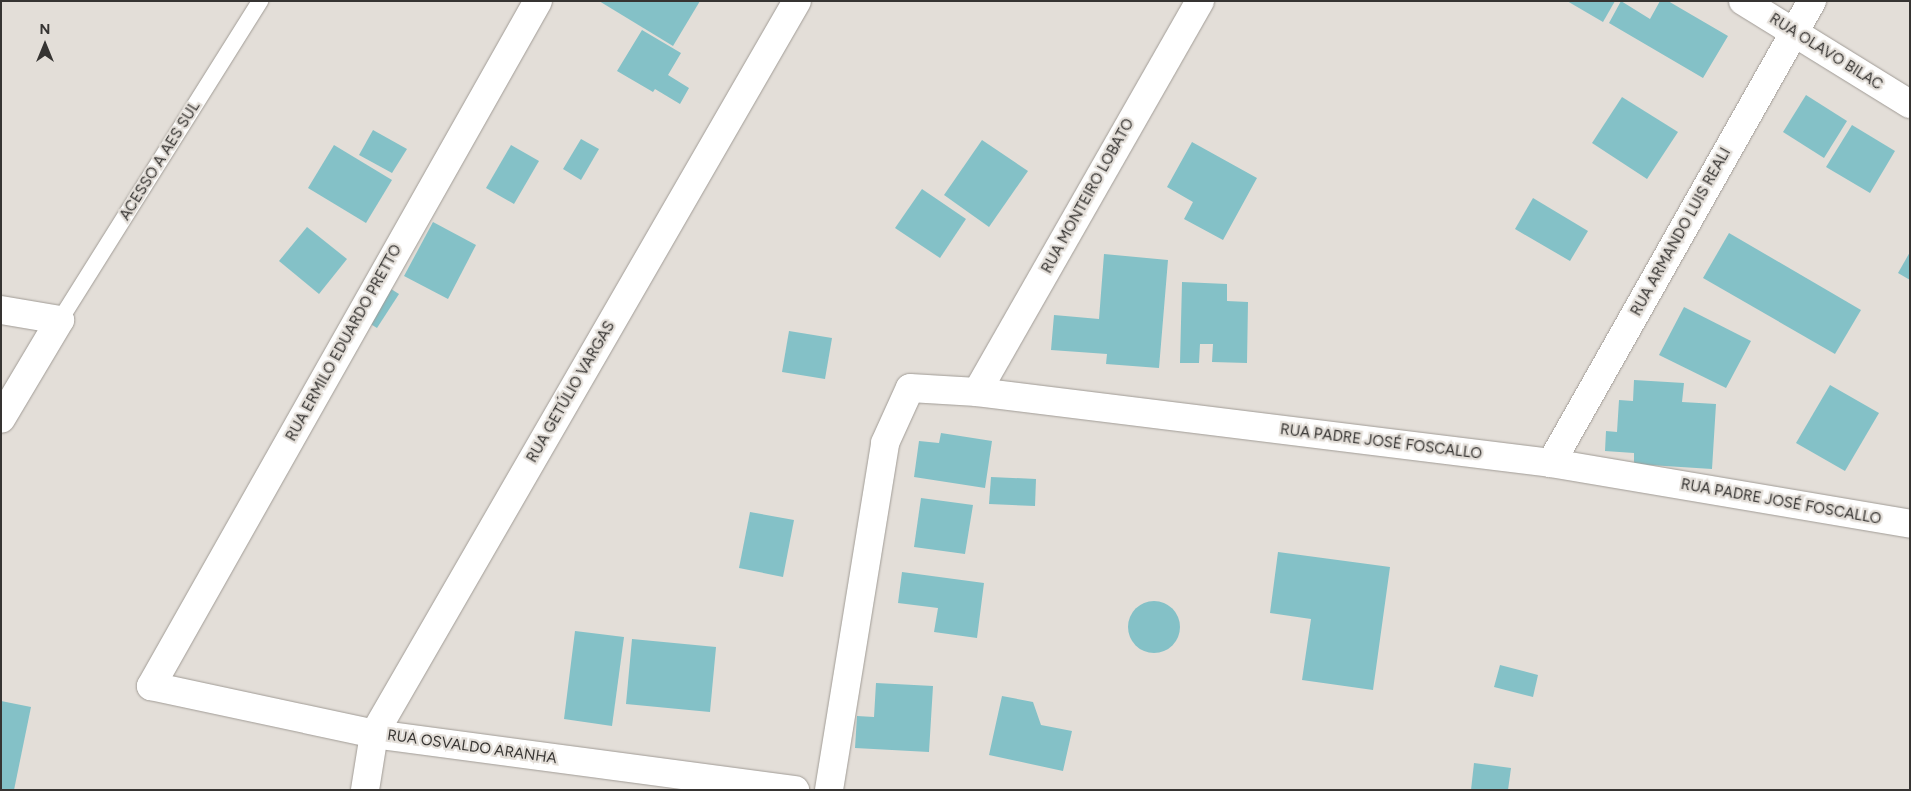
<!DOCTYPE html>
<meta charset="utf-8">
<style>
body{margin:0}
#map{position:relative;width:1911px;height:791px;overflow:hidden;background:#e3ded8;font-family:Figtree,sans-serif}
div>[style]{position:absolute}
.building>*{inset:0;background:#84c1c7}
.round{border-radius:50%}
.roads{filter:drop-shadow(0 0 1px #a19c96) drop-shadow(0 0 1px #a19c96)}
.lane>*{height:16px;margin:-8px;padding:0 8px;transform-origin:8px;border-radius:8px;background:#fff}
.street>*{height:28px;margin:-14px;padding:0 14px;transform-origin:14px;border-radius:14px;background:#fff}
span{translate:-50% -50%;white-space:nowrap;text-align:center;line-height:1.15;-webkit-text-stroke:4.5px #e3ded8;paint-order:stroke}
.street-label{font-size:15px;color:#363432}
.frame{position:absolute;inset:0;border:2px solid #363432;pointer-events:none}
.north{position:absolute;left:20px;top:20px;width:50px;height:50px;-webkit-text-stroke:4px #e3ded8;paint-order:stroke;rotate:0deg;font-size:14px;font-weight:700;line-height:20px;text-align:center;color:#363432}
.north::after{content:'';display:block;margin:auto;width:18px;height:22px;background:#363432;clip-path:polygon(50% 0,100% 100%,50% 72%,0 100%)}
</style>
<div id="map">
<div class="building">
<i style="clip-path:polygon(599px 1px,700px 1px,673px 46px)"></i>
<i style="clip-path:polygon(1567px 1px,1615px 1px,1603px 22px)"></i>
<i style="clip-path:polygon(1621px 1px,1650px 19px,1660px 1px,1668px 1px,1728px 36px,1703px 78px,1609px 23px)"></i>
<i style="clip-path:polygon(642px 30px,681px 53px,668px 75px,689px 88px,680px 104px,655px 89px,653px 92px,617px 71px)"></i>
<i style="clip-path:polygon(1806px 95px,1847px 121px,1824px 158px,1783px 132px)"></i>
<i style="clip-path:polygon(1622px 97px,1678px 132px,1647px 179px,1592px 143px)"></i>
<i style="clip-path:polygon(1852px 125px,1895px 151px,1870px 193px,1826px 167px)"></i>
<i style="clip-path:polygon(373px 130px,407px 149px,392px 173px,359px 155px)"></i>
<i style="clip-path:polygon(581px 139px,599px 149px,581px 180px,563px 169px)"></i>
<i style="clip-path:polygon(982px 140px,1028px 171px,989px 227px,944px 195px)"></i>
<i style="clip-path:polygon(1192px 142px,1257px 178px,1223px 240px,1184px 219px,1193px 202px,1167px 187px)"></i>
<i style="clip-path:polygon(334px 145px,392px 180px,366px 223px,308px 188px)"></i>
<i style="clip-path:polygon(511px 145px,539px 161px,514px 204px,486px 188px)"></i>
<i style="clip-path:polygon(922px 189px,966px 219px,940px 258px,895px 228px)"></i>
<i style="clip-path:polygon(1533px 198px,1588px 231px,1570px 261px,1515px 229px)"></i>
<i style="clip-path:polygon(433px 222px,476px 245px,448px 299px,404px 276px)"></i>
<i style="clip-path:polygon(307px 227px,347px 259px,319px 294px,279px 261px)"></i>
<i style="clip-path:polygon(1729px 233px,1861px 310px,1835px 354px,1703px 278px)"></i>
<i style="clip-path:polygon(1910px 252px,1910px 280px,1898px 273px)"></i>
<i style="clip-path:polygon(1104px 254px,1168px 260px,1159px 368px,1106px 364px,1107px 354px,1051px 350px,1054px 315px,1099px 319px)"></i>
<i style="clip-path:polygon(1182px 282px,1227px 284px,1227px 301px,1248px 302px,1247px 363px,1212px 362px,1213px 344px,1200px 344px,1199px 363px,1180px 363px)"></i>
<i style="clip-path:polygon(383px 284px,399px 294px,377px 328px,361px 318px)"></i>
<i style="clip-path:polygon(1684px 307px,1751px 341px,1726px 388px,1659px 355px)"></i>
<i style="clip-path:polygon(789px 331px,832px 338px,825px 379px,782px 372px)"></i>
<i style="clip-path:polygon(1634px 380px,1684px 383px,1682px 402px,1716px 404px,1712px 469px,1634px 464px,1634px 453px,1605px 451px,1606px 431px,1617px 432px,1619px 400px,1633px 401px)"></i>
<i style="clip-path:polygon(1830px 385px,1879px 413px,1845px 471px,1796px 443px)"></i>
<i style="clip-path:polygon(941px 433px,992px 441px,985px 488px,914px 477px,919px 441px,939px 443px)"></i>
<i style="clip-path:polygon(991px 477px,1036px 479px,1035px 506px,989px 504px)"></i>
<i style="clip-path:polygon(921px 498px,973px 505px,965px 554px,914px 547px)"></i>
<i style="clip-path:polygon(750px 512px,794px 520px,783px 577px,739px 568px)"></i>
<i style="clip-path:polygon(1278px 552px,1390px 567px,1373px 690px,1302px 680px,1311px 619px,1270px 613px)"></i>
<i style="clip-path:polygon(902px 572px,984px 583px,977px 638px,934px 632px,938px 608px,898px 603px)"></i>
<i class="round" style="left:1128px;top:601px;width:52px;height:52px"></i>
<i style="clip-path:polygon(575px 631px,624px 637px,612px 726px,564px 719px)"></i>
<i style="clip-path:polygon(632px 639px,716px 647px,710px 712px,626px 704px)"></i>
<i style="clip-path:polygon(1500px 665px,1538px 675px,1533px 697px,1494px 687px)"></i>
<i style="clip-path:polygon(876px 683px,933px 686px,929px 752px,855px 748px,857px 716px,874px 717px)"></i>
<i style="clip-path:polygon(1002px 696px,1033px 702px,1041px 725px,1072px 731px,1063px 771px,989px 755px)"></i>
<i style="clip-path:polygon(1px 701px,31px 707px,14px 790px,1px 790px)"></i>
<i style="clip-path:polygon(1474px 763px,1511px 768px,1508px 790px,1471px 790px)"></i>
</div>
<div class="roads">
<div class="lane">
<i style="left:60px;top:320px;width:377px;rotate:-57.9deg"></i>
</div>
<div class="street">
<i style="left:538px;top:1px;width:787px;rotate:119.46deg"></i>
<i style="left:151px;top:686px;width:228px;rotate:12.1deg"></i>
<i style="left:374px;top:734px;width:425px;rotate:7.6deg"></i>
<i style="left:1743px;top:1px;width:196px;rotate:31.7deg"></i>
<i style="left:1px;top:310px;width:60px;rotate:9.6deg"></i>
<i style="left:60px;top:320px;width:115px;rotate:120.8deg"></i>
<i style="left:977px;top:392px;width:450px;rotate:-60.3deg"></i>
<i style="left:1551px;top:463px;width:531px;rotate:-60.54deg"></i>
<i style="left:365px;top:790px;width:57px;rotate:-80.9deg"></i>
<i style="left:374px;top:734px;width:846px;rotate:-60.01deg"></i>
<i style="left:829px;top:790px;width:351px;rotate:-80.8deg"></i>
<i style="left:885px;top:443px;width:60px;rotate:-65.6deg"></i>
<i style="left:910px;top:388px;width:67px;rotate:3.4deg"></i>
<i style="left:977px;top:392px;width:578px;rotate:7.05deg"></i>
<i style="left:1551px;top:463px;width:364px;rotate:9.6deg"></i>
</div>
</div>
<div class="street-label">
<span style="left:1826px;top:52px;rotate:32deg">RUA OLAVO BILAC</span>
<span style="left:160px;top:161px;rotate:-58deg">ACESSO A AES SUL</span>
<span style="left:1088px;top:196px;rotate:-61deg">RUA MONTEIRO LOBATO</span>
<span style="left:1681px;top:232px;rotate:-61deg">RUA ARMANDO LUIS REALI</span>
<span style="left:344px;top:343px;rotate:-61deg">RUA ERMILO EDUARDO PRETTO</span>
<span style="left:571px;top:392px;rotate:-60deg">RUA GETÚLIO VARGAS</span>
<span style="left:1381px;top:442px;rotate:7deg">RUA PADRE JOSÉ FOSCALLO</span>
<span style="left:1781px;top:502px;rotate:10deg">RUA PADRE JOSÉ FOSCALLO</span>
<span style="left:472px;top:747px;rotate:8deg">RUA OSVALDO ARANHA</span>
</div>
<div class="frame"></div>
<div class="north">N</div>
</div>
